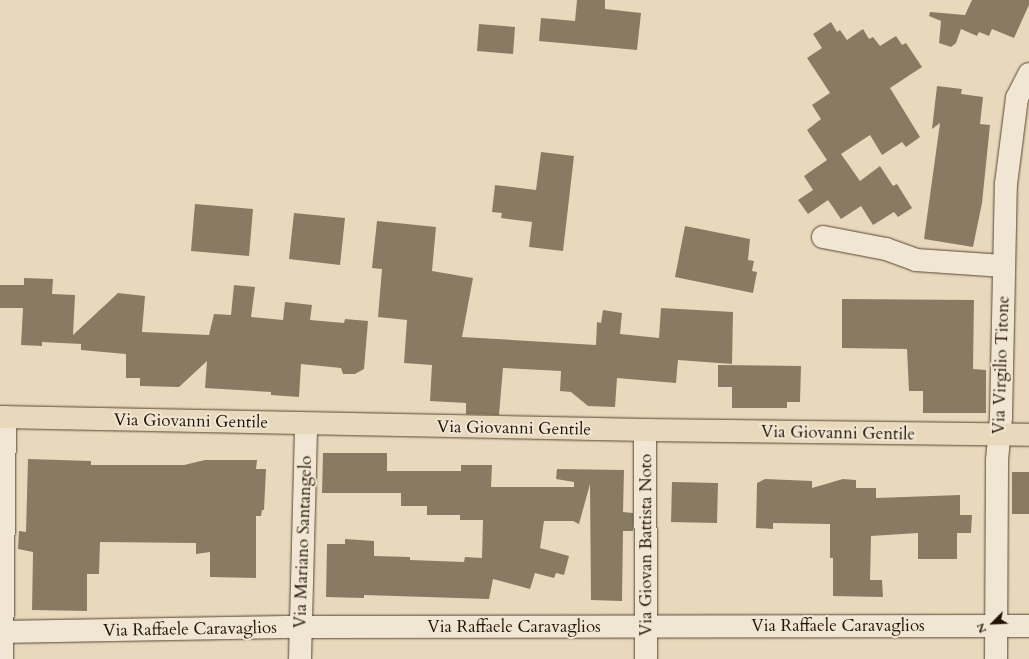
<!DOCTYPE html>
<style>
body{margin:0}
#map{position:relative;width:1029px;height:659px;overflow:hidden;background:#e9d9bc;font-family:Cardo,serif}
div>[style]{position:absolute}
.building>*{inset:0;background:#897a64}
.roads{filter:drop-shadow(0 0 1px #544532) drop-shadow(0 0 1px #544532)}
.minor>*{height:22px;margin:-11px;padding:0 11px;transform-origin:11px;border-radius:11px;background:#f1e6d3}
.major>*{height:22px;margin:-11px;padding:0 11px;transform-origin:11px;border-radius:11px;background:#e9d9bc}
span{translate:-50% -50%;white-space:nowrap;text-align:center;line-height:1.15;-webkit-text-stroke:4px #f1e6d3;paint-order:stroke}
.street-label{font-size:17px;color:#221404}
.north{position:absolute;left:973px;top:603px;width:40px;height:40px;-webkit-text-stroke:3px #f1e6d3;paint-order:stroke;rotate:246deg;font-size:11px;font-weight:700;line-height:16px;text-align:center;color:#221404}
.north::after{content:'';display:block;margin:auto;width:14px;height:18px;background:#221404;clip-path:polygon(50% 0,100% 100%,50% 72%,0 100%)}
</style>
<div id="map">
<div class="building">
<i style="clip-path:polygon(577px 0,605px 0,605px 9px,641px 13px,637px 50px,539px 41px,541px 18px,575px 21px)"></i>
<i style="clip-path:polygon(972px 0,1029px 0,1029px 5px,1014px 38px,992px 29px,989px 36px,979px 32px,977px 36px,961px 29px,956px 43px,951px 47px,939px 43px,941px 21px,929px 16px,930px 12px,965px 15px)"></i>
<i style="clip-path:polygon(831px 22px,837px 32px,840px 30px,847px 40px,863px 29px,869px 39px,873px 37px,880px 46px,896px 36px,902px 45px,906px 43px,922px 67px,890px 88px,920px 137px,906px 147px,902px 142px,882px 155px,870px 135px,841px 154px,860px 181px,880px 166px,893px 186px,897px 184px,912px 208px,898px 217px,894px 212px,873px 225px,861px 206px,841px 219px,828px 200px,808px 214px,798px 200px,813px 190px,804px 176px,827px 160px,807px 130px,821px 119px,812px 105px,830px 93px,807px 58px,822px 48px,813px 34px)"></i>
<i style="clip-path:polygon(479px 24px,515px 27px,513px 54px,477px 51px)"></i>
<i style="clip-path:polygon(937px 86px,962px 89px,961px 94px,983px 97px,980px 124px,990px 125px,982px 203px,973px 247px,924px 239px,940px 123px,932px 129px)"></i>
<i style="clip-path:polygon(541px 152px,574px 156px,563px 251px,529px 247px,532px 222px,501px 218px,502px 213px,492px 212px,495px 185px,536px 190px)"></i>
<i style="clip-path:polygon(195px 204px,253px 209px,249px 256px,191px 251px)"></i>
<i style="clip-path:polygon(294px 213px,345px 218px,340px 265px,289px 259px)"></i>
<i style="clip-path:polygon(377px 221px,436px 227px,432px 271px,473px 278px,462px 337px,596px 345px,597px 322px,601px 323px,603px 310px,622px 313px,620px 334px,659px 338px,661px 308px,733px 312px,732px 364px,678px 360px,676px 383px,617px 378px,615px 407px,588px 406px,571px 392px,560px 391px,561px 371px,503px 368px,499px 415px,466px 414px,466px 403px,430px 401px,432px 365px,404px 363px,407px 320px,378px 317px,382px 269px,372px 268px)"></i>
<i style="clip-path:polygon(685px 226px,750px 239px,748px 260px,754px 261px,752px 271px,757px 272px,753px 293px,675px 277px)"></i>
<i style="clip-path:polygon(24px 278px,53px 279px,52px 294px,75px 295px,73px 335px,118px 293px,145px 296px,142px 332px,209px 335px,214px 314px,231px 315px,234px 285px,255px 287px,251px 317px,283px 320px,285px 302px,312px 305px,310px 320px,344px 323px,345px 319px,368px 321px,364px 369px,355px 374px,343px 374px,341px 368px,301px 364px,299px 397px,271px 395px,271px 392px,205px 388px,207px 361px,179px 387px,140px 386px,140px 378px,126px 378px,126px 354px,81px 350px,81px 344px,42px 342px,42px 346px,21px 345px,23px 308px,0 308px,0 285px,24px 285px)"></i>
<i style="clip-path:polygon(842px 299px,974px 300px,973px 369px,986px 370px,986px 413px,923px 413px,923px 391px,909px 391px,907px 349px,842px 348px)"></i>
<i style="clip-path:polygon(718px 365px,801px 366px,800px 402px,787px 402px,787px 408px,732px 408px,732px 387px,718px 387px)"></i>
<i style="clip-path:polygon(323px 453px,387px 453px,387px 471px,461px 471px,461px 465px,492px 465px,491px 487px,574px 487px,574px 482px,556px 479px,557px 469px,624px 470px,623px 512px,633px 513px,633px 531px,623px 531px,622px 601px,591px 600px,590px 484px,579px 524px,573px 521px,544px 521px,540px 548px,569px 556px,564px 575px,556px 573px,554px 578px,535px 573px,530px 589px,493px 579px,489px 599px,364px 595px,364px 598px,326px 597px,327px 544px,345px 544px,345px 539px,374px 541px,374px 556px,410px 557px,410px 560px,464px 562px,465px 557px,482px 558px,483px 520px,460px 520px,460px 515px,427px 515px,427px 506px,401px 506px,401px 493px,322px 493px)"></i>
<i style="clip-path:polygon(28px 459px,91px 461px,91px 465px,184px 465px,205px 460px,257px 460px,256px 469px,266px 469px,264px 510px,262px 510px,261px 516px,256px 516px,256px 578px,210px 577px,210px 552px,196px 554px,196px 543px,100px 542px,99px 574px,87px 574px,87px 611px,32px 610px,33px 552px,18px 549px,19px 531px,26px 532px)"></i>
<i style="clip-path:polygon(1012px 472px,1029px 472px,1029px 514px,1012px 514px)"></i>
<i style="clip-path:polygon(765px 479px,812px 481px,812px 488px,843px 479px,856px 480px,856px 488px,876px 488px,876px 498px,960px 495px,960px 515px,972px 515px,971px 533px,957px 533px,957px 559px,918px 559px,918px 533px,871px 536px,870px 580px,882px 580px,883px 597px,833px 596px,833px 558px,830px 558px,830px 524px,773px 523px,773px 529px,756px 528px,757px 483px)"></i>
<i style="clip-path:polygon(672px 482px,718px 483px,717px 523px,671px 522px)"></i>
</div>
<div class="roads">
<div class="minor">
<i style="left:823px;top:237px;width:64px;rotate:10.8deg"></i>
<i style="left:886px;top:249px;width:32px;rotate:20deg"></i>
<i style="left:916px;top:260px;width:88px;rotate:3.9deg"></i>
<i style="left:645px;top:430px;width:229px;rotate:89.7deg"></i>
<i style="left:0;top:632px;width:300px;rotate:-1deg"></i>
<i style="left:300px;top:627px;width:729px;rotate:-0.08deg"></i>
<i style="left:2px;top:659px;width:242px;rotate:-89.3deg"></i>
<i style="left:300px;top:659px;width:235px;rotate:-88.5deg"></i>
<i style="left:996px;top:659px;width:199px;rotate:-89.7deg"></i>
<i style="left:997px;top:460px;width:43px;rotate:-84.7deg"></i>
<i style="left:1001px;top:417px;width:233px;rotate:-88.8deg"></i>
<i style="left:1006px;top:184px;width:87px;rotate:-82.7deg"></i>
<i style="left:1017px;top:98px;width:27px;rotate:-63deg"></i>
</div>
<div class="major">
<i style="left:0;top:417px;width:645px;rotate:1.15deg"></i>
<i style="left:645px;top:430px;width:384px;rotate:0.7deg"></i>
</div>
</div>
<div class="street-label">
<span style="left:1001px;top:365px;rotate:-88deg">Via Virgilio Titone</span>
<span style="left:191px;top:421px;rotate:1deg">Via Giovanni Gentile</span>
<span style="left:514px;top:428px;rotate:1deg">Via Giovanni Gentile</span>
<span style="left:838px;top:433px;rotate:1deg">Via Giovanni Gentile</span>
<span style="left:303px;top:542px;rotate:-88deg">Via Mariano Santangelo</span>
<span style="left:646px;top:545px;rotate:-90deg">Via Giovan Battista Noto</span>
<span style="left:838px;top:626px">Via Raffaele Caravaglios</span>
<span style="left:514px;top:627px">Via Raffaele Caravaglios</span>
<span style="left:190px;top:629px;rotate:-1deg">Via Raffaele Caravaglios</span>
</div>
<div class="north">N</div>
</div>
